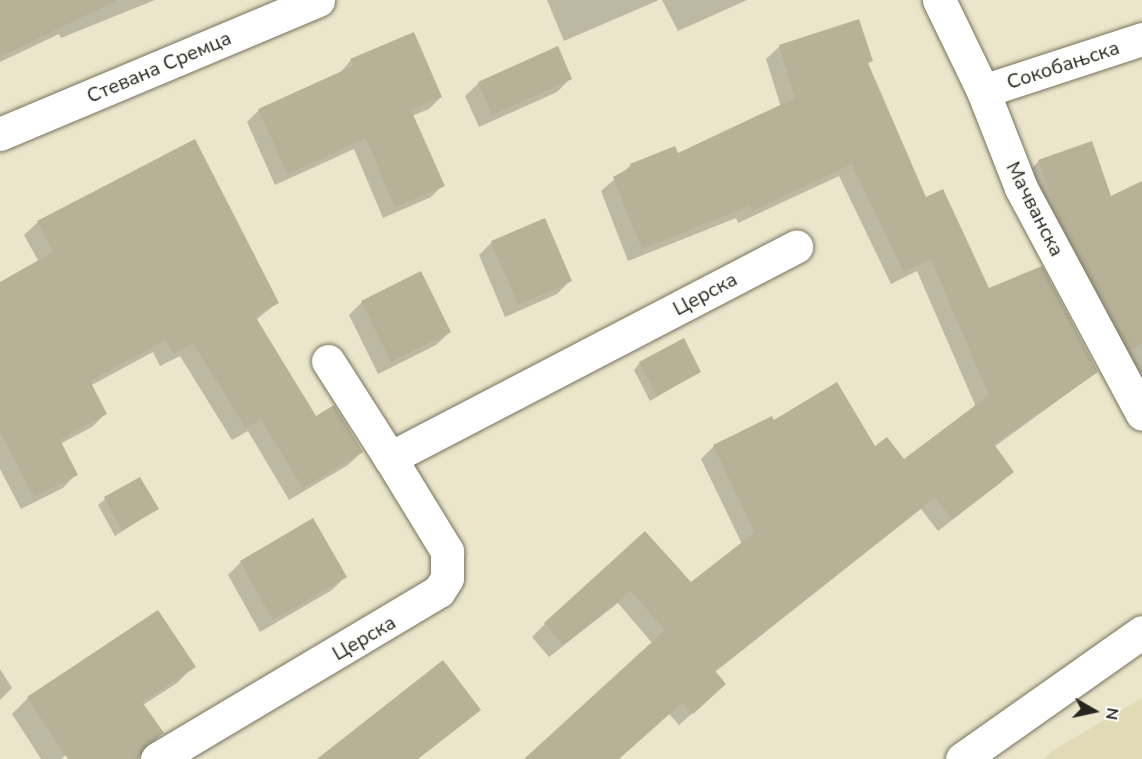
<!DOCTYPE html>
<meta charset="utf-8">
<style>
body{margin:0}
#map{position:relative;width:1142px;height:759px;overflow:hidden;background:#ebe6cb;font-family:"Nunito Sans",sans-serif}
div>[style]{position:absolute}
.built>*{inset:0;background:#e0dab7}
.shadow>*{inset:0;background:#0003}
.building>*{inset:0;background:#b6b197}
.roads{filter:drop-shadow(0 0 2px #77735b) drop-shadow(0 0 2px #77735b)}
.minor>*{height:33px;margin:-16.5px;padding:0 16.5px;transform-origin:16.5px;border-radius:16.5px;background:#fff}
.primary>*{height:33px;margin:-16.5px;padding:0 16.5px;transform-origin:16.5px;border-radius:16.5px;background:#fff}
span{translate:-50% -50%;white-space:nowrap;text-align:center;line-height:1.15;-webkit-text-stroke:4.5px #fff;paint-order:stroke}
.street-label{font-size:20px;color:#27261c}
.north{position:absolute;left:1064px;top:681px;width:60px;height:60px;-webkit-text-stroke:4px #fff;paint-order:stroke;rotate:99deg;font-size:16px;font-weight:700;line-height:24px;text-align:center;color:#27261c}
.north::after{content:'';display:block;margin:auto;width:21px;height:27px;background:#27261c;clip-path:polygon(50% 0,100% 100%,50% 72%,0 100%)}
</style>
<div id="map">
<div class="built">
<i style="clip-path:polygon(1142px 698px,1142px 759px,1043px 759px,1052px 751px)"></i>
</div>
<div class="shadow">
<i style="clip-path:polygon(0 0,155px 0,61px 38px,59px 34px,0 62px)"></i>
<i style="clip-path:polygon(547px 0,659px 0,564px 41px)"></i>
<i style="clip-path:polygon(662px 0,747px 0,678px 31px)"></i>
<i style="clip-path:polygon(780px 46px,871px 61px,867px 65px,925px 199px,989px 290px,1097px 372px,994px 447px,1012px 471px,999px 484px,938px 531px,921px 509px,715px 672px,711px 697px,679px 725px,669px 714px,618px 759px,526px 759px,652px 643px,618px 603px,549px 657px,532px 637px,545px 624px,645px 533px,691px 584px,742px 544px,701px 459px,714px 446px,773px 422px,874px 449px,904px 462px,976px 407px,917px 271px,891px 284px,839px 176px,738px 223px,736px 218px,628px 261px,601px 191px,631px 165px,677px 155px,781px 107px,766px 59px)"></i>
<i style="clip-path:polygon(351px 60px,441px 97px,429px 109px,412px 116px,443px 185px,431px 197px,383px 218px,354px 149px,275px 185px,247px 122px,259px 110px,339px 74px)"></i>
<i style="clip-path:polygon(570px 79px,557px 92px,479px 127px,465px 96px,479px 83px)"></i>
<i style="clip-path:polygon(1039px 161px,1111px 198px,1142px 183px,1142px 403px,1026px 174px)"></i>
<i style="clip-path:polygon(38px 222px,278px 302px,256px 320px,316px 418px,362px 452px,348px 465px,289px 500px,248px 431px,232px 440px,180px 356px,160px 366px,153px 352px,90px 386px,105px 414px,92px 427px,60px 444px,76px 474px,63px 488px,21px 509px,0 469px,0 284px,39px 262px,24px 235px)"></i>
<i style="clip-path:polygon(492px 242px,570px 281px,557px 294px,505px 317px,479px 255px)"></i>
<i style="clip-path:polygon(362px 302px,450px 332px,436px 345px,378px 374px,349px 315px)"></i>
<i style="clip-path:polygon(640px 363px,699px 372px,650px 401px,634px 370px)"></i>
<i style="clip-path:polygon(105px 499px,157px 509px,115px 536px,98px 505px)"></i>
<i style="clip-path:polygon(241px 562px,345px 577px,332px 590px,260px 632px,228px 575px)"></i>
<i style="clip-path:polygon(194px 666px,177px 683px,143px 705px,162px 733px,137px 759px,76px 759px,71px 752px,61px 759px,41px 759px,12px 714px,28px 698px)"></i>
<i style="clip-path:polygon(0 669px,12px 688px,0 700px)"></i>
</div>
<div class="building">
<i style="clip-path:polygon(0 0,117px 0,0 57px)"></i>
<i style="clip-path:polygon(859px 19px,873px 61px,868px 63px,926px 197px,943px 189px,989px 288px,1042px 266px,1098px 372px,994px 444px,1014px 472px,952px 519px,935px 497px,715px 671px,726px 684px,693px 714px,683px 702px,619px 759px,524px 759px,665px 630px,631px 591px,563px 645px,544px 623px,645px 531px,691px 582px,755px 532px,713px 445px,772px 416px,774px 420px,837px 382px,875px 446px,887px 437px,904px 459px,989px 395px,931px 259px,904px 272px,852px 164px,752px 211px,749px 206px,642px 249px,613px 177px,631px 167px,630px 164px,675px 146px,678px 153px,795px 98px,779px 45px)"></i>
<i style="clip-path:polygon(414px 32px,442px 97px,411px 110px,445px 186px,395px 207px,366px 138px,288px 174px,258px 109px,353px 66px,350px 59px)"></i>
<i style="clip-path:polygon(558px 46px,572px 79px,492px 115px,478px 82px)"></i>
<i style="clip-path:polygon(195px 139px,279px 303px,255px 316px,316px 416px,334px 405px,363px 452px,303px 488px,261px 419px,246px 428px,193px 343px,174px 354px,166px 340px,90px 381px,107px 414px,60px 440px,78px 475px,34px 497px,0 431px,0 282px,53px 252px,37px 221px)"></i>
<i style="clip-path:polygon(1092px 141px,1111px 196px,1142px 181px,1142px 343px,1130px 351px,1059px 220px,1038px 160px)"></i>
<i style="clip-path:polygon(545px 218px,572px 281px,518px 305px,491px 241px)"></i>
<i style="clip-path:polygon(421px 271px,451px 332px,391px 362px,361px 301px)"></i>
<i style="clip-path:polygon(684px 338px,701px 372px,657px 396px,639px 362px)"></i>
<i style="clip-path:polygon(140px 477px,159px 509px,122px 530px,104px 497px)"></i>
<i style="clip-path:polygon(313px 518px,347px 577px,273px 620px,240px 561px)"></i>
<i style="clip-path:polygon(158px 610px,196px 667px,142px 702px,164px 733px,147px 743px,138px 759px,68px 759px,27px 697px)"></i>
<i style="clip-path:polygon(443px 660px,481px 710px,418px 759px,317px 759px)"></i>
</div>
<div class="roads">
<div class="minor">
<i style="left:939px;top:0;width:101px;rotate:64.2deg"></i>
<i style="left:983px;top:91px;width:104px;rotate:68.6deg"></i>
<i style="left:1021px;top:188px;width:256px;rotate:61.8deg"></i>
<i style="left:983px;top:91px;width:167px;rotate:-18.1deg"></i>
<i style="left:0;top:134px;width:345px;rotate:-22.8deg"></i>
<i style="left:328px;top:361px;width:115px;rotate:57.4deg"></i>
<i style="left:157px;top:759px;width:328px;rotate:-30.8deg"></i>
<i style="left:439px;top:591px;width:15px;rotate:-58deg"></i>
<i style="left:447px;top:578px;width:27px;rotate:-90deg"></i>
<i style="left:447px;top:551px;width:109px;rotate:-121.5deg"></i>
<i style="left:390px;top:458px;width:458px;rotate:-27.5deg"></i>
</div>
<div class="primary">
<i style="left:962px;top:759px;width:220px;rotate:-35.2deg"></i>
</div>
</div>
<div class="street-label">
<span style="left:1063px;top:65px;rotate:-18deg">Сокобањска</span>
<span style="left:159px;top:67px;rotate:-23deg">Стевана Сремца</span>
<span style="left:1035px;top:209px;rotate:63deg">Мачванска</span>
<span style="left:705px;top:294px;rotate:-28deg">Церска</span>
<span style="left:364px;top:638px;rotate:-30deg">Церска</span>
</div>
<div class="north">N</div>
</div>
